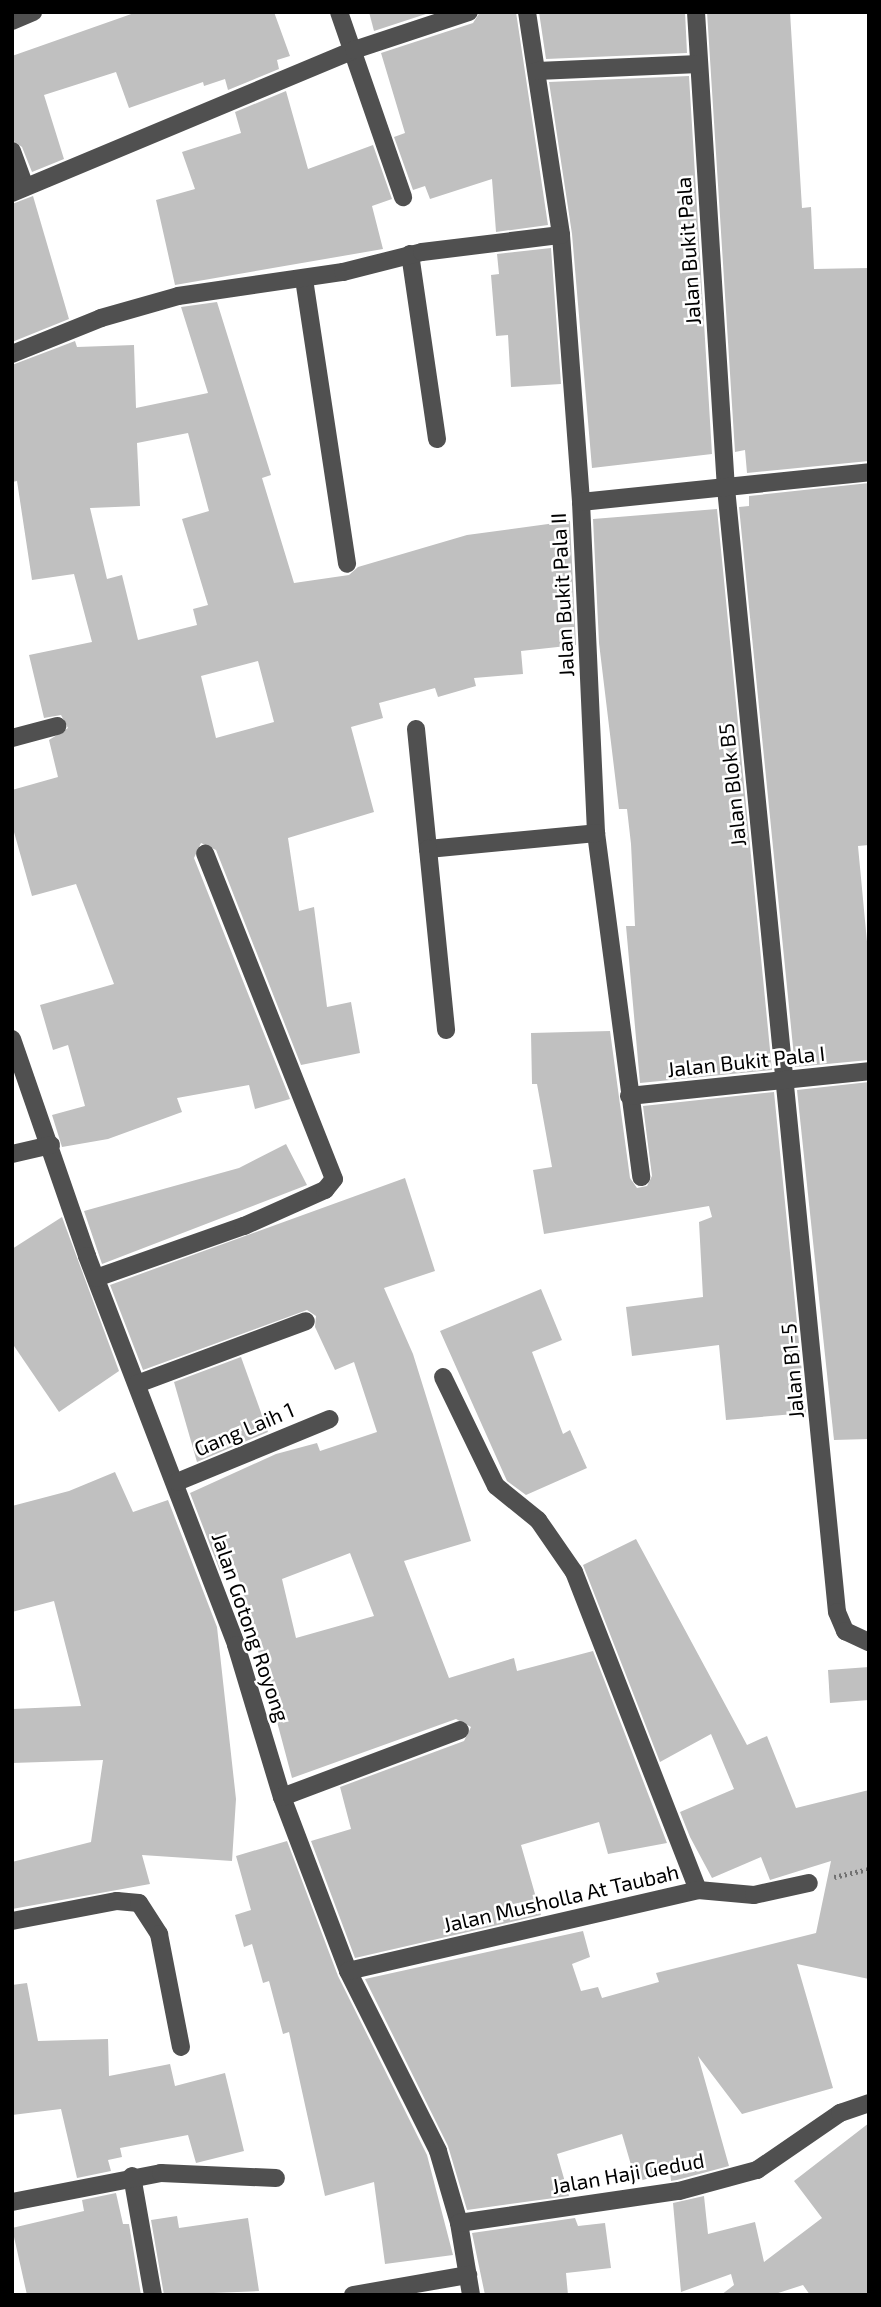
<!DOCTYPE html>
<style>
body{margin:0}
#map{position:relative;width:881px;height:2307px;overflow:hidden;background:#fff;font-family:"Exo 2",sans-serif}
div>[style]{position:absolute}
.building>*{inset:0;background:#c0c0c0}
.path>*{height:4.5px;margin-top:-2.25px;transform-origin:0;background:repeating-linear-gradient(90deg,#727272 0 2px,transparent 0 5.5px)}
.minor>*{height:18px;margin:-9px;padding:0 9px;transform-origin:9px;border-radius:9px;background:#505050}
span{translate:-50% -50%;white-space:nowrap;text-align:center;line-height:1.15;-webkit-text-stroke:5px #fff;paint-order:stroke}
.street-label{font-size:21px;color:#000}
.frame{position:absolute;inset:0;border:14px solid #000;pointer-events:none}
</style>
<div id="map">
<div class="building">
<i style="clip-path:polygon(137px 12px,274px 12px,290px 56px,277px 60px,279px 69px,228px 90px,225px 79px,204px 86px,203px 82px,129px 108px,116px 72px,44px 95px,64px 159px,32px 172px,22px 147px,12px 140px,12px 56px)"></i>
<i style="clip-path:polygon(369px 12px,432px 12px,374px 31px)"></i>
<i style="clip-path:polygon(480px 12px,516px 12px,548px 225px,496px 232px,492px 179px,430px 199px,425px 186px,413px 190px,394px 137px,405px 133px,381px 53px,473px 23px)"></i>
<i style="clip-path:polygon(539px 12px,685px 12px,687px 53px,546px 59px)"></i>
<i style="clip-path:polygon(707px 12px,790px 12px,802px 208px,811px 207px,814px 269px,869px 268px,869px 461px,747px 473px,745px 450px,735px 452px)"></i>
<i style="clip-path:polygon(689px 76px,712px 454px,592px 468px,572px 234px,549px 82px)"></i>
<i style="clip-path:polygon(286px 91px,308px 169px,373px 145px,392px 199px,372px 206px,383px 249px,175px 285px,156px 200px,195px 189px,182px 152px,241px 133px,235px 112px)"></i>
<i style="clip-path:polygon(33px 196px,69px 319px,12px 342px,12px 204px)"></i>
<i style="clip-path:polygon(551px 248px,561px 384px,511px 387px,508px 335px,496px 336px,491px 275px,499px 274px,497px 254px)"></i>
<i style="clip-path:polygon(evenodd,217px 302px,271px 475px,262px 478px,294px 583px,349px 575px,358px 567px,467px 535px,570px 521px,576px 645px,521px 651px,523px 674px,474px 678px,476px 686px,438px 697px,435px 688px,379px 703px,383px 718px,351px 727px,374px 812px,288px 838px,299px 911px,314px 907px,327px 1007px,351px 1002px,360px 1053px,301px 1065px,216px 850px,201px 843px,194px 858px,290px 1099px,255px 1109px,249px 1085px,177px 1098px,182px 1112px,108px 1139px,62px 1147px,52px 1115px,85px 1106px,68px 1045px,53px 1050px,40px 1005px,114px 984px,76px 884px,32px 896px,12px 825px,12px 790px,58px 777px,49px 740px,68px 728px,61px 715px,44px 718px,29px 655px,92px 642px,74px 574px,32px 580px,17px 481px,12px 482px,12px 365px,75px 341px,77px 347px,134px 345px,136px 408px,208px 393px,181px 307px,217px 302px,188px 433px,209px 511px,182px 519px,208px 605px,193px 609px,197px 625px,138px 640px,122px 575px,107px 579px,90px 508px,140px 506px,137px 443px,188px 433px,217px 302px,258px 661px,274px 722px,216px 738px,201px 676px,258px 661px)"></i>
<i style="clip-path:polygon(869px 483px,869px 845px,858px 846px,869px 963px,869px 1060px,795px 1067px,739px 507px,749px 506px,749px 496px)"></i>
<i style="clip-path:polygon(717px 509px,772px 1070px,640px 1083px,626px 926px,635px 926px,631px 844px,627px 809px,619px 809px,599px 643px,593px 519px)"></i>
<i style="clip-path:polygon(610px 1031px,630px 1178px,637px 1188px,647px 1186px,652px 1176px,643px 1106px,774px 1092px,806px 1413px,726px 1420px,719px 1345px,632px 1356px,626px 1307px,703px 1297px,699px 1222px,712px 1217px,709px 1206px,544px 1234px,533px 1170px,552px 1167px,537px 1084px,532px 1084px,531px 1033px)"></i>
<i style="clip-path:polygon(869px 1082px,869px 1439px,834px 1440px,797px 1090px)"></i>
<i style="clip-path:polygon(286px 1144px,307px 1185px,102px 1264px,84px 1211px,239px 1168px)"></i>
<i style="clip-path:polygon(evenodd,405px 1178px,435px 1271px,384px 1288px,413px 1354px,471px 1541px,404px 1561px,449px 1678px,514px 1658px,517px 1671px,593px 1651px,667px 1843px,608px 1854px,599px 1822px,521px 1845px,541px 1915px,355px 1958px,311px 1841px,351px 1829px,340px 1787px,464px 1741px,471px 1727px,456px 1719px,292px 1778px,236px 1568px,220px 1571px,190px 1493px,276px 1454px,317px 1443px,320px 1451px,377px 1432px,354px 1362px,335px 1370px,315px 1327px,316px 1316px,307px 1310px,143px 1370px,110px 1285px,405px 1178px,350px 1553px,374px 1616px,296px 1638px,282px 1579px,350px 1553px)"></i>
<i style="clip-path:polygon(62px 1217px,119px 1371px,59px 1412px,12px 1343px,12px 1249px)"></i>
<i style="clip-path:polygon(541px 1289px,562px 1340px,532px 1352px,563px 1434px,570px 1430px,587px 1468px,526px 1495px,507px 1481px,440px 1331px)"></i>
<i style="clip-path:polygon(241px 1357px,268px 1432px,197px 1462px,174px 1382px)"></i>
<i style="clip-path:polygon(115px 1472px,133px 1512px,168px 1500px,217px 1627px,236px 1799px,232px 1861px,142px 1855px,150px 1884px,12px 1909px,12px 1862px,91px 1842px,103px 1760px,12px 1763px,12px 1709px,81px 1706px,54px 1601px,12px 1612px,12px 1506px,69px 1491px)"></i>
<i style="clip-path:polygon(636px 1539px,747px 1745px,767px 1736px,796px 1808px,869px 1790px,869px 1979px,797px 1964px,833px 2088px,742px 2114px,698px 2056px,729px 2166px,677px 2180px,671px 2181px,670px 2172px,636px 2182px,622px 2134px,557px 2154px,569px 2196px,467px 2210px,448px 2146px,365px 1979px,583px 1931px,590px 1957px,572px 1964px,581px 1991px,598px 1987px,602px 1998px,659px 1982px,656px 1973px,816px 1933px,831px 1861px,770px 1880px,761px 1857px,712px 1878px,690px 1837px,680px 1812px,734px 1789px,711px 1734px,660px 1762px,583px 1565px)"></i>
<i style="clip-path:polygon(869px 1667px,869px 1700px,830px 1703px,828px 1670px)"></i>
<i style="clip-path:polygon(287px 1841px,338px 1976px,427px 2155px,453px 2255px,385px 2264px,374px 2182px,325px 2196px,289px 2032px,283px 2034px,269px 1981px,263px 1983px,252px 1944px,244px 1947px,235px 1915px,251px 1910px,236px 1856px)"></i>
<i style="clip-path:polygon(27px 1983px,38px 2041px,108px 2039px,109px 2076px,170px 2064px,175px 2086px,225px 2073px,244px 2151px,196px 2163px,188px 2135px,120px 2148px,122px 2157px,108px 2160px,111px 2171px,77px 2178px,61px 2109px,12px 2115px,12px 1985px)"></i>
<i style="clip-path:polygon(869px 2123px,869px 2295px,810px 2295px,803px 2285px,772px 2295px,721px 2295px,734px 2285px,731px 2274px,681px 2292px,673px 2203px,704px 2196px,708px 2234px,755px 2222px,764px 2262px,822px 2218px,794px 2181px)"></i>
<i style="clip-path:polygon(116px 2193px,123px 2224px,129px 2224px,141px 2295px,27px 2295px,12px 2228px,84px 2211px,82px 2200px)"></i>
<i style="clip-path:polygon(177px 2216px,179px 2228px,248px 2218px,259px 2291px,164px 2295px,151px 2220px)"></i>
<i style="clip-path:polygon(575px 2218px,578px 2226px,605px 2223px,611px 2268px,566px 2273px,568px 2295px,485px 2295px,472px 2233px)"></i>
</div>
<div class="path">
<i style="left:834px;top:1877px;width:36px;rotate:-13deg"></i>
</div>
<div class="minor">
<i style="left:339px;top:12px;width:196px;rotate:70.9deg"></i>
<i style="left:527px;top:12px;width:226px;rotate:81.3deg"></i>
<i style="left:561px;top:235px;width:268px;rotate:85.7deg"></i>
<i style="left:581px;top:502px;width:331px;rotate:87.4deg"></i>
<i style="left:596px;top:833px;width:347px;rotate:82.5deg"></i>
<i style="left:696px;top:12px;width:477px;rotate:86.4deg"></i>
<i style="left:726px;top:488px;width:1129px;rotate:84.36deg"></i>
<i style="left:837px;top:1612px;width:21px;rotate:67deg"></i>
<i style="left:845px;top:1631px;width:26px;rotate:25deg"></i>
<i style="left:12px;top:21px;width:23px;rotate:-23deg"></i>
<i style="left:537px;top:71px;width:162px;rotate:-2.5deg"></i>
<i style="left:12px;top:151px;width:38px;rotate:70deg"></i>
<i style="left:12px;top:193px;width:371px;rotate:-22.7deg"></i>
<i style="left:354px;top:50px;width:121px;rotate:-18.3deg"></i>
<i style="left:410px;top:254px;width:187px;rotate:81.7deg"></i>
<i style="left:304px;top:279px;width:288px;rotate:81.4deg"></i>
<i style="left:12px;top:354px;width:96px;rotate:-22deg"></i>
<i style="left:101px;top:318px;width:80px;rotate:-15.9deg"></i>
<i style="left:178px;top:296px;width:167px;rotate:-8.3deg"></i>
<i style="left:343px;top:272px;width:81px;rotate:-14.2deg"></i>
<i style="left:422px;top:252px;width:140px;rotate:-7deg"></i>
<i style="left:581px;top:502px;width:290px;rotate:-5.9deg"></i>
<i style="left:416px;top:729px;width:121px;rotate:84.3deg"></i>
<i style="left:428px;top:849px;width:169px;rotate:-5.4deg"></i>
<i style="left:12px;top:738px;width:47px;rotate:-14.9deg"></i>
<i style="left:428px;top:849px;width:182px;rotate:84.3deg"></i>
<i style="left:12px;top:1039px;width:230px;rotate:70.9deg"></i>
<i style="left:87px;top:1256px;width:417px;rotate:69deg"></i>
<i style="left:236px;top:1645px;width:159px;rotate:73.2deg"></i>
<i style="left:282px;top:1797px;width:186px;rotate:69.2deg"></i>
<i style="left:348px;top:1971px;width:201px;rotate:63.4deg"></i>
<i style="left:438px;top:2151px;width:75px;rotate:73.7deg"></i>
<i style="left:459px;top:2223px;width:73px;rotate:80.5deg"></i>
<i style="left:629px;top:1096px;width:241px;rotate:-5.9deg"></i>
<i style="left:12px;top:1154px;width:40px;rotate:-13deg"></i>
<i style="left:96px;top:1278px;width:157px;rotate:-19.4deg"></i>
<i style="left:244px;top:1226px;width:89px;rotate:-24deg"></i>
<i style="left:325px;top:1190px;width:14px;rotate:-51deg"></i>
<i style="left:334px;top:1179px;width:350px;rotate:-111.6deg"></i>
<i style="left:443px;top:1377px;width:121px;rotate:64.1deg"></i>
<i style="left:496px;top:1486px;width:54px;rotate:39deg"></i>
<i style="left:538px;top:1520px;width:63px;rotate:55.3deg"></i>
<i style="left:574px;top:1572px;width:341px;rotate:68.7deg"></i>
<i style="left:137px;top:1384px;width:180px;rotate:-20.4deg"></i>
<i style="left:177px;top:1482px;width:165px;rotate:-22.4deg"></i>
<i style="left:282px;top:1797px;width:190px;rotate:-20.6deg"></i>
<i style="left:12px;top:1921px;width:107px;rotate:-10.8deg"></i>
<i style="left:117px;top:1901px;width:22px;rotate:5deg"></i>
<i style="left:139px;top:1903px;width:37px;rotate:57deg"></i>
<i style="left:159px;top:1934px;width:115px;rotate:79deg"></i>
<i style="left:348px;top:1971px;width:359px;rotate:-13deg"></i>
<i style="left:698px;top:1890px;width:56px;rotate:5.1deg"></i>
<i style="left:754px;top:1895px;width:56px;rotate:-12.3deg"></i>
<i style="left:132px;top:2176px;width:121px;rotate:80deg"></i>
<i style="left:12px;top:2202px;width:152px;rotate:-11deg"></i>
<i style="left:161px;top:2173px;width:115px;rotate:2.5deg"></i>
<i style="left:459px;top:2223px;width:222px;rotate:-8.3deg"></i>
<i style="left:679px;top:2191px;width:81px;rotate:-15.1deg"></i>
<i style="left:757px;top:2170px;width:101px;rotate:-34.5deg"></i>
<i style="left:840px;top:2113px;width:31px;rotate:-19deg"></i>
<i style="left:353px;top:2295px;width:117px;rotate:-9.9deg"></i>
</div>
<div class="street-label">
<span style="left:688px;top:251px;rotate:-94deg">Jalan Bukit Pala</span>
<span style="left:562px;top:595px;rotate:-93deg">Jalan Bukit Pala II</span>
<span style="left:732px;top:785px;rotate:-96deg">Jalan Blok B5</span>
<span style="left:746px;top:1061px;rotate:-6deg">Jalan Bukit Pala I</span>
<span style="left:792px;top:1371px;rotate:-95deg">Jalan B1-5</span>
<span style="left:244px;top:1429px;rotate:-23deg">Gang Laih 1</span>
<span style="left:251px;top:1627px;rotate:71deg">Jalan Gotong Royong</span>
<span style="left:561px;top:1898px;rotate:-13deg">Jalan Musholla At Taubah</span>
<span style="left:628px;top:2173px;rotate:-10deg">Jalan Haji Gedud</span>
</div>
<div class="frame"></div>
</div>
